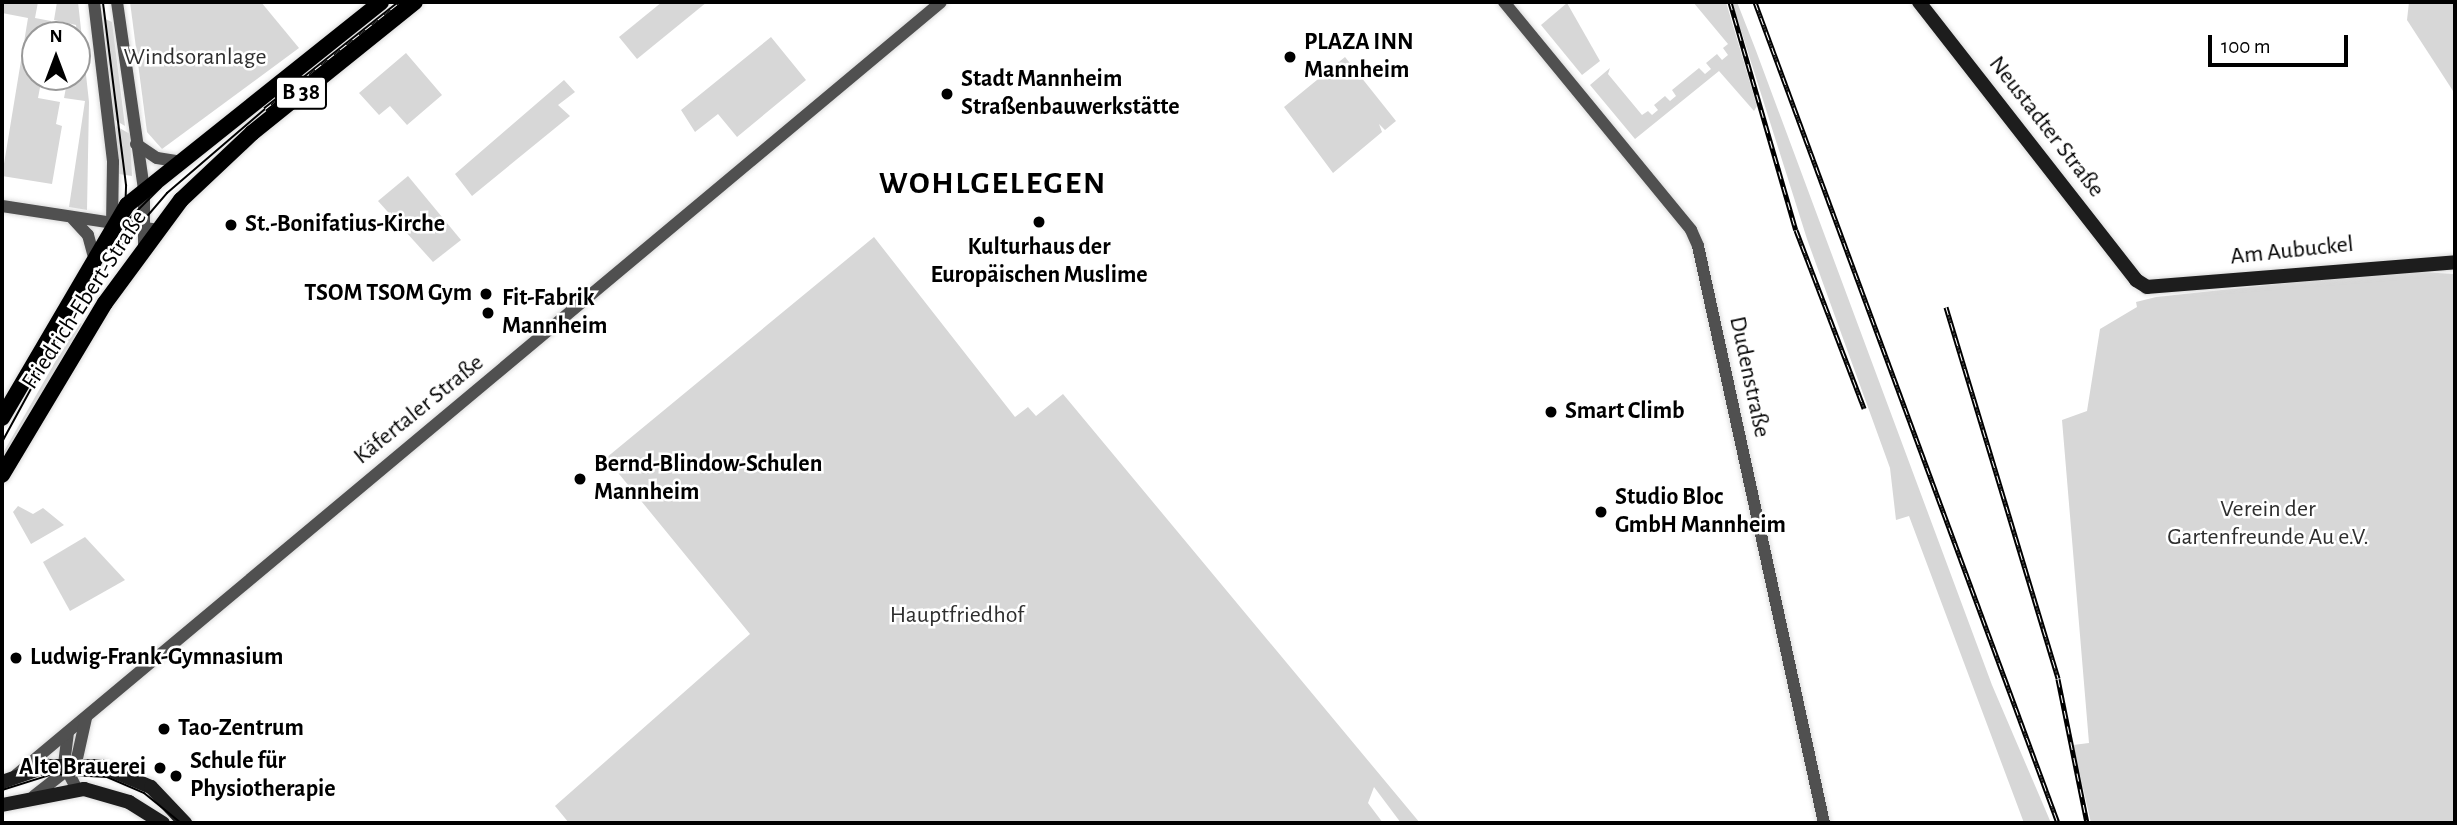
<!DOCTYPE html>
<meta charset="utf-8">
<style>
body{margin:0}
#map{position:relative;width:2457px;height:825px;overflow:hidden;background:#fff;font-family:"Alegreya Sans",sans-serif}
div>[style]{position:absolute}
.green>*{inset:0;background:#d7d7d7}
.roads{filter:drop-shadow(0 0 2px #dbdbdb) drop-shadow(0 0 2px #dbdbdb)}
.tertiary>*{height:12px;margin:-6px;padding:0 6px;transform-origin:6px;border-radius:6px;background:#505050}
.secondary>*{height:14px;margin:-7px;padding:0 7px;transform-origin:7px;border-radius:7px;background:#1d1d1d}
.primary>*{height:16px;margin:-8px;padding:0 8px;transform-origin:8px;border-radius:8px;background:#000}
.tram>*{height:2px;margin:-1px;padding:0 1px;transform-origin:1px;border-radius:1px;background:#000}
.rail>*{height:5px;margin-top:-2.5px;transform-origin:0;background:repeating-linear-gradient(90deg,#fff 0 8px,#000 0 16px);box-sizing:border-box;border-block:2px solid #000}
.dots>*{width:19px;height:19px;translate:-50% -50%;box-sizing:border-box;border:4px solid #fff;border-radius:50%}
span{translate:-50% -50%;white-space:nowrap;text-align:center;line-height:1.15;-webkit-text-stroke:5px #fff;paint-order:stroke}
.shield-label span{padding:2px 5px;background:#fff;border:2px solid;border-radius:5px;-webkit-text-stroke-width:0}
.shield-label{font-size:23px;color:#000;font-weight:700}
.poi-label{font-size:24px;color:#000;font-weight:700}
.left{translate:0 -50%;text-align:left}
.right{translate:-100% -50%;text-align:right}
.park-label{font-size:24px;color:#2e2e2e}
.street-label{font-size:24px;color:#000}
.district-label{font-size:32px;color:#000;font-weight:700;letter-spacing:2px}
.frame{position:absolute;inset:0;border:4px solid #000;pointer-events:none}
.north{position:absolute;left:21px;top:21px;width:70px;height:70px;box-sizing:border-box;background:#fff;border:2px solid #999;border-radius:50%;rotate:0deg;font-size:19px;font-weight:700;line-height:28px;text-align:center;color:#000}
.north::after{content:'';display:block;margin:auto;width:24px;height:32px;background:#000;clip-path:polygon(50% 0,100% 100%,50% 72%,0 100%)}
.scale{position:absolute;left:2208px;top:35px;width:140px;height:32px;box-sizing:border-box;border:4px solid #000;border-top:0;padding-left:9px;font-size:21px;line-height:24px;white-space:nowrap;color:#000;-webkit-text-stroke:5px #fff;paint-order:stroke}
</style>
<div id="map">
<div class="green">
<i style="clip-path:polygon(4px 2px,38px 2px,35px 18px,51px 21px,49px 35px,35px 35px,35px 77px,42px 77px,38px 98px,60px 102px,56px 124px,62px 126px,52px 184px,2px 176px,28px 18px,2px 13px)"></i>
<i style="clip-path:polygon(57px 2px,78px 2px,89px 102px,87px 210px,69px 207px,85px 101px,64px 98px,68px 77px,77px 77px,77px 35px,76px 25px,54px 20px)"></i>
<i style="clip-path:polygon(130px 2px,261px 2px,299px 48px,162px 149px,147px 132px)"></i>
<i style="clip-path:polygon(662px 2px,707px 2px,637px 59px,619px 37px)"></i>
<i style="clip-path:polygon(1693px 2px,1726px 2px,1757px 106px,1754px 111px,1719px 71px,1635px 139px,1590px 85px,1610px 68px,1608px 74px,1642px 115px,1648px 111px,1652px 115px,1658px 110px,1654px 105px,1665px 96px,1670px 101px,1676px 96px,1672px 90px,1699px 68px,1705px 74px,1711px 69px,1706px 63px,1717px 54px,1722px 60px,1728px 55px,1723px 48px,1728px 44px)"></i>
<i style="clip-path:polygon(1732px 2px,1737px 2px,1755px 48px,1992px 685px,2051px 823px,2024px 823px,1909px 516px,1896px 520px,1890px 468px,1807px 239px)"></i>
<i style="clip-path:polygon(2409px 2px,2455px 2px,2455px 94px,2407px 20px)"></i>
<i style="clip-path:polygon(1567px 3px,1600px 61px,1582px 75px,1541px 25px)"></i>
<i style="clip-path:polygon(103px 18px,112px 22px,125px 126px,115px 120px)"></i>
<i style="clip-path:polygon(771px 37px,806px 80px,737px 137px,718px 114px,695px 132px,681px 110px)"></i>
<i style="clip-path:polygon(406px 53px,442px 95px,407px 125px,390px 106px,379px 115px,359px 93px)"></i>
<i style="clip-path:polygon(1345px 57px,1396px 121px,1385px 130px,1379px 124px,1382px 132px,1333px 173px,1284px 107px)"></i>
<i style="clip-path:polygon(564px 80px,575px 92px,558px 105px,570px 116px,472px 196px,455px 174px)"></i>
<i style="clip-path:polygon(116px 126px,130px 134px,132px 176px,119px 174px)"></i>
<i style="clip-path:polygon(408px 176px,461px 240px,433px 262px,378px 201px)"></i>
<i style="clip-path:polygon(874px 237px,1015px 417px,1028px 407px,1036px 416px,1063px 394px,1420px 823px,1401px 823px,1374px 787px,1368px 803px,1383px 823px,569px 823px,555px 806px,750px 634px,606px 458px)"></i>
<i style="clip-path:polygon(2403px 271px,2455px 274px,2455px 823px,2091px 823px,2073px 745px,2089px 743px,2062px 420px,2087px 411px,2100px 329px,2137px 307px,2136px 302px,2156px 297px)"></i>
<i style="clip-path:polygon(78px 322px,82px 324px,2px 464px,2px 455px)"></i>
<i style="clip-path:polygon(18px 506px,33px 514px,43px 508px,64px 525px,31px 544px,13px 512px)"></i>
<i style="clip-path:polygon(85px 537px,125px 580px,70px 611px,43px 562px)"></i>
</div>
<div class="roads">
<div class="tertiary">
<i style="left:94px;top:2px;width:161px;rotate:83.2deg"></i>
<i style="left:113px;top:162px;width:63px;rotate:90.9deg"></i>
<i style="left:117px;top:2px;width:189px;rotate:81.8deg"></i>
<i style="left:144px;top:189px;width:58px;rotate:90deg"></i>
<i style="left:1504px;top:2px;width:295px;rotate:50.6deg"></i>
<i style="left:1691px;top:230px;width:17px;rotate:66deg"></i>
<i style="left:1698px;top:246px;width:591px;rotate:77.68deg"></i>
<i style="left:136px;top:144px;width:25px;rotate:34deg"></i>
<i style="left:157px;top:158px;width:19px;rotate:9deg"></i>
<i style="left:2px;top:206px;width:153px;rotate:8.7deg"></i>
<i style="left:73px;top:219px;width:22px;rotate:47deg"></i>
<i style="left:88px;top:235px;width:20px;rotate:75deg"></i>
<i style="left:68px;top:732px;width:32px;rotate:97deg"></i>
<i style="left:64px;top:764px;width:28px;rotate:63deg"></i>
<i style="left:16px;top:775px;width:1205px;rotate:-39.88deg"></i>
<i style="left:34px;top:796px;width:53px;rotate:-38.2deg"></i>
<i style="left:76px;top:763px;width:46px;rotate:-77.5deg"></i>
</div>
<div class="secondary">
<i style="left:1919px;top:2px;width:353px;rotate:52deg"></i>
<i style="left:2136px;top:280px;width:13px;rotate:32deg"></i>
<i style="left:2147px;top:287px;width:309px;rotate:-4.6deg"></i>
<i style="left:2px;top:782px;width:49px;rotate:-19.2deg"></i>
<i style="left:48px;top:766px;width:53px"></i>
<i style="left:101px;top:766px;width:54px;rotate:22.8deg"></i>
<i style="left:151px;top:787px;width:50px;rotate:46.6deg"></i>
<i style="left:2px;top:805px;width:84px;rotate:-11deg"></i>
<i style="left:84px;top:789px;width:47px;rotate:16.1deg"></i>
<i style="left:129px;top:802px;width:40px;rotate:32deg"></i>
</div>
<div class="primary">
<i style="left:2px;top:418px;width:247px;rotate:-59.6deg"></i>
<i style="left:127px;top:205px;width:325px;rotate:-38.6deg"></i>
<i style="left:2px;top:475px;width:200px;rotate:-59.1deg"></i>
<i style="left:105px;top:303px;width:128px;rotate:-53.6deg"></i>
<i style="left:181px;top:200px;width:98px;rotate:-43.3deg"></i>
<i style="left:252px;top:133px;width:209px;rotate:-38.8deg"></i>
</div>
</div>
<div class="tram">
<i style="left:126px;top:222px;width:49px;rotate:-45deg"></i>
<i style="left:119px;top:249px;width:74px;rotate:-49.4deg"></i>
<i style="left:167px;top:193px;width:129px;rotate:-40.6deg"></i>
<i style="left:2px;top:442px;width:257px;rotate:-61.4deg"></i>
<i style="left:125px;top:216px;width:31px;rotate:-88deg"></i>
<i style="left:126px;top:185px;width:184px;rotate:-97.2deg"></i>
<i style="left:2px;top:790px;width:53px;rotate:-17.4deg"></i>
<i style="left:53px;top:774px;width:54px;rotate:3.2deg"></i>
<i style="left:107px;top:777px;width:40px;rotate:23.4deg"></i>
<i style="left:144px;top:793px;width:48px;rotate:39deg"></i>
</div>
<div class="rail">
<i style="left:1730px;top:2px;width:237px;rotate:73.9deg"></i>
<i style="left:1796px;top:230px;width:191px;rotate:69.1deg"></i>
<i style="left:1755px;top:2px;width:875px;rotate:69.74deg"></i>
<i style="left:265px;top:109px;width:172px;rotate:-38.4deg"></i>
<i style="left:1946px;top:307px;width:388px;rotate:73.2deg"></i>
<i style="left:2058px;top:679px;width:147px;rotate:78.6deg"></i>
</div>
<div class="dots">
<i style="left:1290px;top:57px;background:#000"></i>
<i style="left:947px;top:94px;background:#000"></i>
<i style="left:1039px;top:222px;background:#000"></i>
<i style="left:231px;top:225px;background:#000"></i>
<i style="left:486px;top:294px;background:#000"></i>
<i style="left:488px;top:313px;background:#000"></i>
<i style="left:1551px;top:412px;background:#000"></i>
<i style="left:580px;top:479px;background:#000"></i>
<i style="left:1601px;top:512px;background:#000"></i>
<i style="left:16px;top:658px;background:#000"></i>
<i style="left:164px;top:729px;background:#000"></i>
<i style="left:160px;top:768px;background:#000"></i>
<i style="left:176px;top:776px;background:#000"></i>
</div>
<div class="shield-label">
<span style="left:301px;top:93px">B 38</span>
</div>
<div class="poi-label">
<span class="left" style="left:1304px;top:57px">PLAZA INN<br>Mannheim</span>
<span class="left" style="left:961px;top:94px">Stadt Mannheim<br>Straßenbauwerkstätte</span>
<span class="left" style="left:245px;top:225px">St.-Bonifatius-Kirche</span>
<span style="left:1039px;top:262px">Kulturhaus der<br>Europäischen Muslime</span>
<span class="right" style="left:472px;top:294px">TSOM TSOM Gym</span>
<span class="left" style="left:502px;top:313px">Fit-Fabrik<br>Mannheim</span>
<span class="left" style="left:1565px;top:412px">Smart Climb</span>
<span class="left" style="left:594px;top:479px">Bernd-Blindow-Schulen<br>Mannheim</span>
<span class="left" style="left:1615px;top:512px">Studio Bloc<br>GmbH Mannheim</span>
<span class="left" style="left:30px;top:658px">Ludwig-Frank-Gymnasium</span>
<span class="left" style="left:178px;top:729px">Tao-Zentrum</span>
<span class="left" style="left:190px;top:776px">Schule für<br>Physiotherapie</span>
<span class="right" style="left:146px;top:768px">Alte Brauerei</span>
</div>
<div class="park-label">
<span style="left:195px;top:58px">Windsoranlage</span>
<span style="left:2268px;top:524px">Verein der<br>Gartenfreunde Au e.V.</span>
<span style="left:957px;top:616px">Hauptfriedhof</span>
</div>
<div class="street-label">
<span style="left:2046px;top:127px;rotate:52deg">Neustadter Straße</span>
<span style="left:2292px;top:251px;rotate:-6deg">Am Aubuckel</span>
<span style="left:85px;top:300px;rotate:-57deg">Friedrich-Ebert-Straße</span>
<span style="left:1749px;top:377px;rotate:78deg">Dudenstraße</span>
<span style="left:419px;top:410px;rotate:-39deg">Käfertaler Straße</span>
</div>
<div class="district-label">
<span style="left:993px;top:183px">WOHLGELEGEN</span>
</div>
<div class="frame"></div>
<div class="north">N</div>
<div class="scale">100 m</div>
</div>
